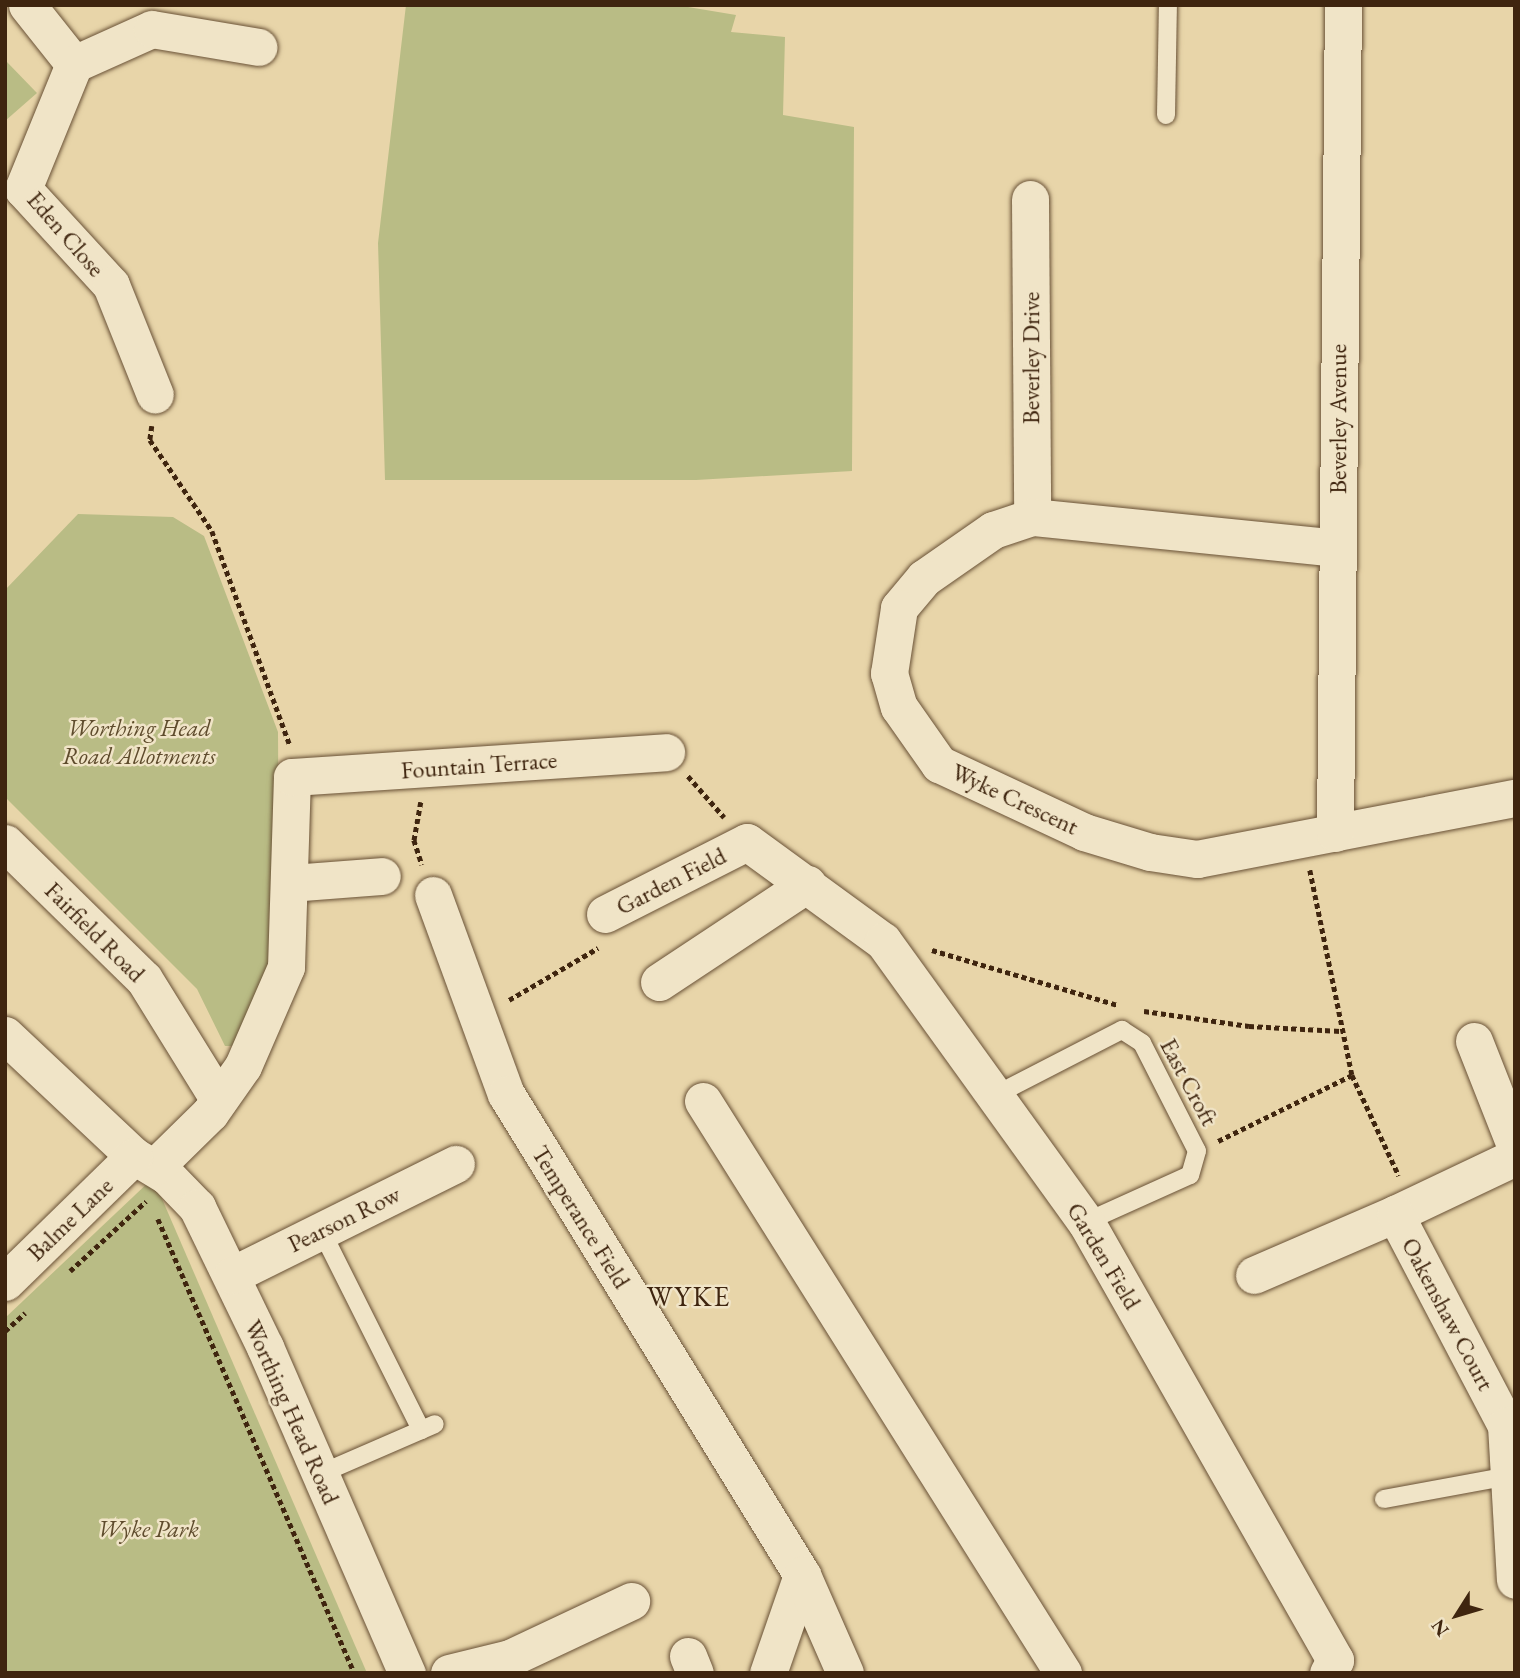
<!DOCTYPE html>
<style>
body{margin:0}
#map{position:relative;width:1520px;height:1678px;overflow:hidden;background:#e8d5a9;font-family:"EB Garamond",serif}
div>[style]{position:absolute}
.green>*{inset:0;background:#b9bc85}
.path>*{height:4.5px;margin-top:-2.25px;transform-origin:0;background:repeating-linear-gradient(90deg,#3f250f 0 5px,transparent 0 8.5px)}
.roads{filter:drop-shadow(0 0 2px #695136) drop-shadow(0 0 2px #695136)}
.lane>*{height:18px;margin:-9px;padding:0 9px;transform-origin:9px;border-radius:9px;background:#f0e4c7}
.street>*{height:37px;margin:-18.5px;padding:0 18.5px;transform-origin:18.5px;border-radius:18.5px;background:#f0e4c7}
span{translate:-50% -50%;white-space:nowrap;text-align:center;line-height:1.15;-webkit-text-stroke:5px #f0e4c7;paint-order:stroke}
.street-label{font-size:24px;color:#3f250f}
.park-label{font-size:24px;color:#5e4b2c;font-style:italic}
.quarter-label{font-size:28px;color:#3f250f;letter-spacing:2px}
.frame{position:absolute;inset:0;border:7px solid #3f250f;pointer-events:none}
.north{position:absolute;left:1422px;top:1580px;width:70px;height:70px;-webkit-text-stroke:5px #f0e4c7;paint-order:stroke;rotate:233deg;font-size:19px;font-weight:700;line-height:28px;text-align:center;color:#3f250f}
.north::after{content:'';display:block;margin:auto;width:24px;height:32px;background:#3f250f;clip-path:polygon(50% 0,100% 100%,50% 72%,0 100%)}
</style>
<div id="map">
<div class="green">
<i style="clip-path:polygon(406px 5px,676px 5px,736px 15px,731px 32px,785px 37px,783px 115px,854px 127px,852px 471px,696px 480px,385px 480px,378px 243px)"></i>
<i style="clip-path:polygon(5px 60px,37px 93px,5px 121px)"></i>
<i style="clip-path:polygon(78px 514px,173px 517px,204px 536px,278px 732px,279px 892px,272px 972px,234px 1046px,225px 1046px,197px 989px,5px 797px,5px 590px)"></i>
<i style="clip-path:polygon(153px 1178px,367px 1673px,5px 1673px,5px 1318px)"></i>
</div>
<div class="path">
<i style="left:152px;top:426px;width:14px;rotate:98deg"></i>
<i style="left:150px;top:440px;width:110px;rotate:55.7deg"></i>
<i style="left:212px;top:531px;width:228px;rotate:70deg"></i>
<i style="left:688px;top:776px;width:55px;rotate:48.7deg"></i>
<i style="left:421px;top:802px;width:39px;rotate:100deg"></i>
<i style="left:414px;top:840px;width:26px;rotate:72deg"></i>
<i style="left:1310px;top:870px;width:209px;rotate:78.4deg"></i>
<i style="left:1352px;top:1075px;width:111px;rotate:65deg"></i>
<i style="left:932px;top:950px;width:194px;rotate:16.5deg"></i>
<i style="left:509px;top:1000px;width:103px;rotate:-30.3deg"></i>
<i style="left:1144px;top:1011px;width:106px;rotate:8.1deg"></i>
<i style="left:1249px;top:1026px;width:92px;rotate:3.1deg"></i>
<i style="left:1218px;top:1141px;width:149px;rotate:-26.2deg"></i>
<i style="left:158px;top:1219px;width:495px;rotate:66.6deg"></i>
<i style="left:70px;top:1271px;width:103px;rotate:-42.6deg"></i>
<i style="left:5px;top:1331px;width:27px;rotate:-42deg"></i>
</div>
<div class="roads">
<div class="lane">
<i style="left:1166px;top:115px;width:110px;rotate:-89deg"></i>
<i style="left:1011px;top:1087px;width:125px;rotate:-27.2deg"></i>
<i style="left:1122px;top:1030px;width:24px;rotate:33deg"></i>
<i style="left:1142px;top:1043px;width:121px;rotate:63deg"></i>
<i style="left:1197px;top:1151px;width:25px;rotate:106deg"></i>
<i style="left:1190px;top:1175px;width:114px;rotate:155.7deg"></i>
<i style="left:321px;top:1230px;width:224px;rotate:63.4deg"></i>
<i style="left:320px;top:1474px;width:125px;rotate:-23.5deg"></i>
<i style="left:1384px;top:1499px;width:127px;rotate:-10.4deg"></i>
</div>
<div class="street">
<i style="left:27px;top:5px;width:75px;rotate:51.5deg"></i>
<i style="left:74px;top:64px;width:135px;rotate:112.2deg"></i>
<i style="left:23px;top:189px;width:130px;rotate:47.5deg"></i>
<i style="left:111px;top:285px;width:118px;rotate:68.2deg"></i>
<i style="left:74px;top:64px;width:85px;rotate:-24.2deg"></i>
<i style="left:152px;top:29px;width:108px;rotate:9.6deg"></i>
<i style="left:1030px;top:199px;width:318px;rotate:89.6deg"></i>
<i style="left:1338px;top:548px;width:308px;rotate:-174.2deg"></i>
<i style="left:1032px;top:517px;width:41px;rotate:161.6deg"></i>
<i style="left:993px;top:530px;width:84px;rotate:145.2deg"></i>
<i style="left:924px;top:578px;width:39px;rotate:130deg"></i>
<i style="left:899px;top:608px;width:66px;rotate:98.7deg"></i>
<i style="left:889px;top:673px;width:35px;rotate:74deg"></i>
<i style="left:899px;top:707px;width:70px;rotate:54.9deg"></i>
<i style="left:939px;top:764px;width:160px;rotate:25.1deg"></i>
<i style="left:1084px;top:832px;width:69px;rotate:16.9deg"></i>
<i style="left:1150px;top:852px;width:48px;rotate:8.5deg"></i>
<i style="left:1197px;top:859px;width:324px;rotate:-10.9deg"></i>
<i style="left:1335px;top:833px;width:828px;rotate:-89.45deg"></i>
<i style="left:5px;top:843px;width:194px;rotate:44.4deg"></i>
<i style="left:144px;top:979px;width:142px;rotate:58.2deg"></i>
<i style="left:291px;top:883px;width:91px;rotate:-4.4deg"></i>
<i style="left:433px;top:895px;width:212px;rotate:69.9deg"></i>
<i style="left:506px;top:1094px;width:565px;rotate:58.39deg"></i>
<i style="left:802px;top:1575px;width:104px;rotate:109.1deg"></i>
<i style="left:605px;top:914px;width:159px;rotate:-26.9deg"></i>
<i style="left:747px;top:842px;width:168px;rotate:36.1deg"></i>
<i style="left:883px;top:941px;width:347px;rotate:54.2deg"></i>
<i style="left:1086px;top:1222px;width:504px;rotate:60.38deg"></i>
<i style="left:1335px;top:1660px;width:15px;rotate:118deg"></i>
<i style="left:659px;top:982px;width:178px;rotate:-33.5deg"></i>
<i style="left:5px;top:1035px;width:177px;rotate:43.2deg"></i>
<i style="left:134px;top:1156px;width:37px;rotate:31deg"></i>
<i style="left:166px;top:1175px;width:45px;rotate:45.9deg"></i>
<i style="left:197px;top:1207px;width:156px;rotate:64.1deg"></i>
<i style="left:265px;top:1347px;width:356px;rotate:66.5deg"></i>
<i style="left:1474px;top:1041px;width:112px;rotate:68.5deg"></i>
<i style="left:703px;top:1101px;width:676px;rotate:57.81deg"></i>
<i style="left:156px;top:1166px;width:76px;rotate:-44.5deg"></i>
<i style="left:210px;top:1113px;width:57px;rotate:-54.9deg"></i>
<i style="left:243px;top:1066px;width:108px;rotate:-66.5deg"></i>
<i style="left:286px;top:967px;width:190px;rotate:-88.2deg"></i>
<i style="left:292px;top:777px;width:375px;rotate:-3.8deg"></i>
<i style="left:1395px;top:1214px;width:133px;rotate:-25.4deg"></i>
<i style="left:232px;top:1275px;width:250px;rotate:-26.4deg"></i>
<i style="left:1254px;top:1275px;width:154px;rotate:-23.4deg"></i>
<i style="left:1395px;top:1214px;width:238px;rotate:62.3deg"></i>
<i style="left:1506px;top:1425px;width:155px;rotate:86.7deg"></i>
<i style="left:5px;top:1282px;width:180px;rotate:-44.3deg"></i>
<i style="left:802px;top:1575px;width:107px;rotate:66.3deg"></i>
<i style="left:688px;top:1656px;width:18px;rotate:68deg"></i>
<i style="left:449px;top:1673px;width:63px;rotate:-13.8deg"></i>
<i style="left:510px;top:1658px;width:134px;rotate:-25.2deg"></i>
</div>
</div>
<div class="street-label">
<span style="left:66px;top:234px;rotate:49deg">Eden Close</span>
<span style="left:1031px;top:358px;rotate:-90deg">Beverley Drive</span>
<span style="left:1338px;top:419px;rotate:-90deg">Beverley Avenue</span>
<span style="left:479px;top:765px;rotate:-4deg">Fountain Terrace</span>
<span style="left:1015px;top:799px;rotate:25deg">Wyke Crescent</span>
<span style="left:671px;top:881px;rotate:-27deg">Garden Field</span>
<span style="left:95px;top:932px;rotate:45deg">Fairfield Road</span>
<span style="left:1189px;top:1082px;rotate:62deg">East Croft</span>
<span style="left:581px;top:1217px;rotate:58deg">Temperance Field</span>
<span style="left:70px;top:1219px;rotate:-44deg">Balme Lane</span>
<span style="left:344px;top:1219px;rotate:-26deg">Pearson Row</span>
<span style="left:1104px;top:1256px;rotate:59deg">Garden Field</span>
<span style="left:1448px;top:1314px;rotate:62deg">Oakenshaw Court</span>
<span style="left:292px;top:1412px;rotate:66deg">Worthing Head Road</span>
</div>
<div class="park-label">
<span style="left:139px;top:742px">Worthing Head<br>Road Allotments</span>
<span style="left:148px;top:1529px">Wyke Park</span>
</div>
<div class="quarter-label">
<span style="left:689px;top:1296px">WYKE</span>
</div>
<div class="frame"></div>
<div class="north">N</div>
</div>
